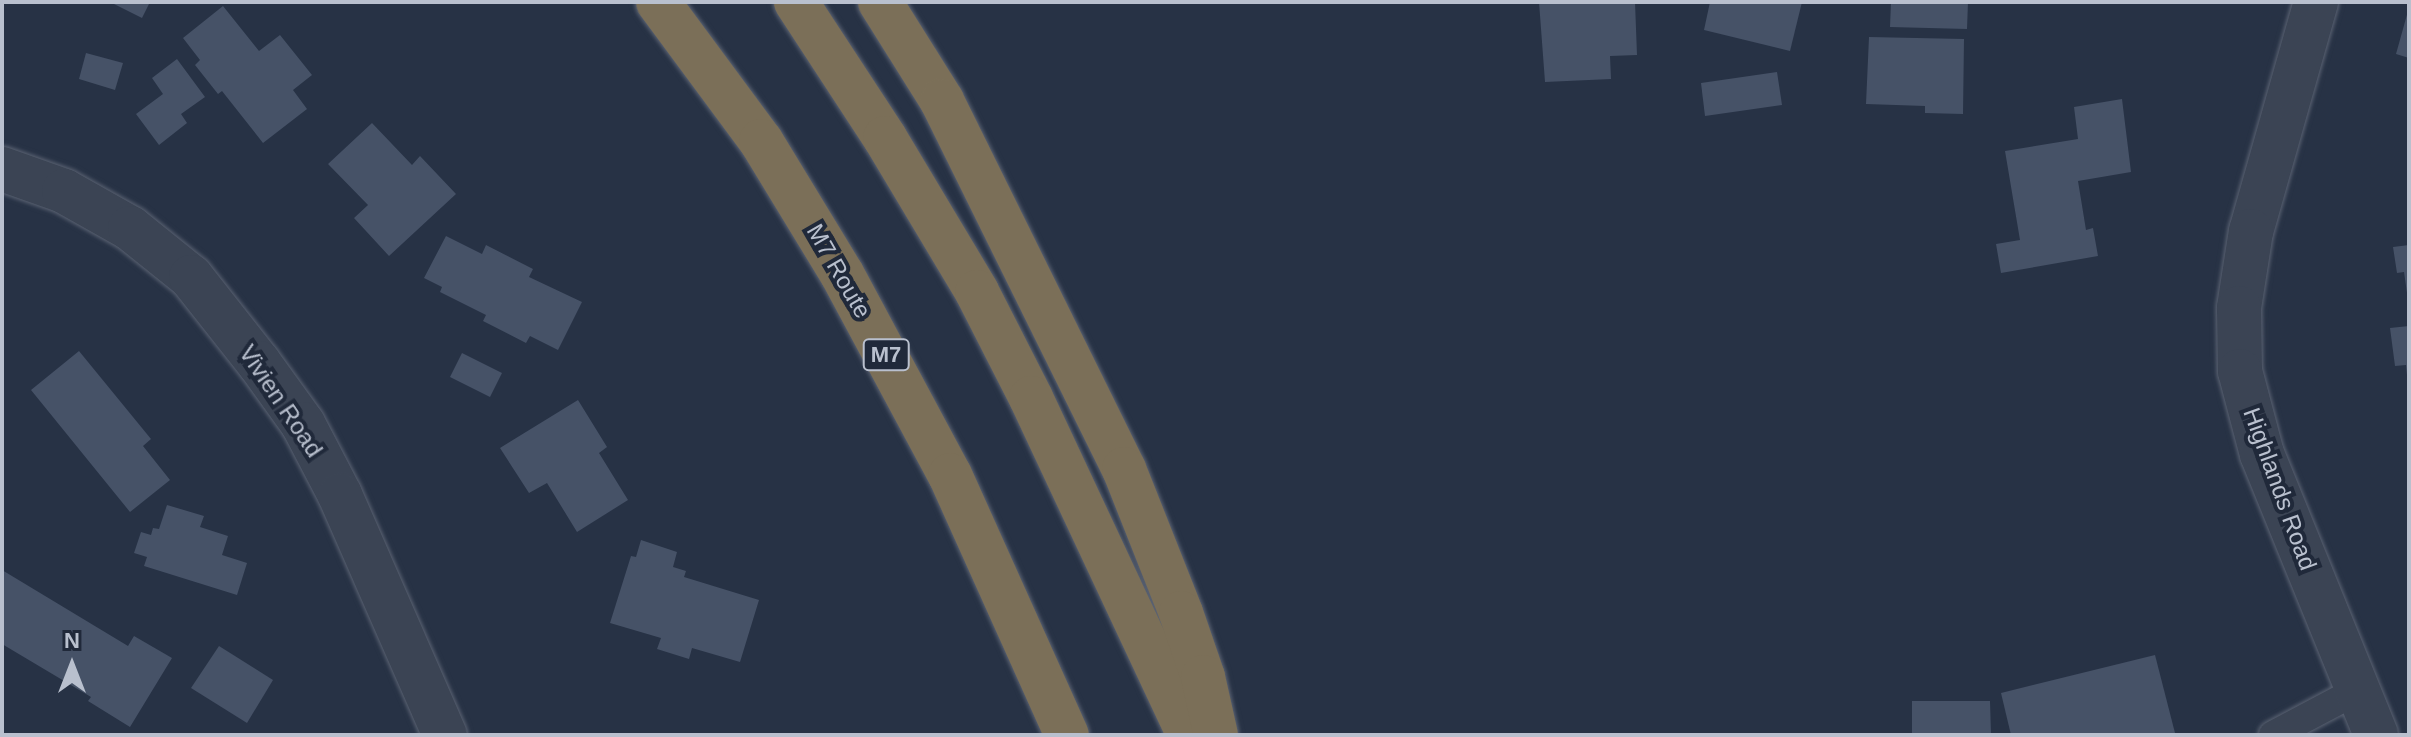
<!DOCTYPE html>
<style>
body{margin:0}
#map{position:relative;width:2411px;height:737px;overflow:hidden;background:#273245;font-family:Helvetica,sans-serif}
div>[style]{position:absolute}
.building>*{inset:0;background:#465267}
.roads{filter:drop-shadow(0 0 2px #5a6272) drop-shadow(0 0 2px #5a6272)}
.lane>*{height:28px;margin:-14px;padding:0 14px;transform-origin:14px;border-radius:14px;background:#3b4454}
.street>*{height:44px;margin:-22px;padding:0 22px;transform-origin:22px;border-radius:22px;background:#3b4454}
.highway>*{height:44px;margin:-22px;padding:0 22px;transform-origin:22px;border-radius:22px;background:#7b6f58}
span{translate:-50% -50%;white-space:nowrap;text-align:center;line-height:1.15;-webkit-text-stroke:8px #20293a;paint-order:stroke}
.shield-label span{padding:2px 6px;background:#20293a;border:2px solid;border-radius:6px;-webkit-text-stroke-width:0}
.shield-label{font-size:22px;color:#b9c0ce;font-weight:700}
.street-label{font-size:24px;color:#b9c0ce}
.frame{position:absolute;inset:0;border:4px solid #b9c0ce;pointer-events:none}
.north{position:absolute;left:32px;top:625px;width:80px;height:80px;-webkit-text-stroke:6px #20293a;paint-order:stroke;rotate:0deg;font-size:22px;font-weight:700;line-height:32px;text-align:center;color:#b9c0ce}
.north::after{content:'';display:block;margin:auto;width:28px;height:36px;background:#b9c0ce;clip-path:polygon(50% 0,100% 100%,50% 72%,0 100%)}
</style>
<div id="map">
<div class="building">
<i style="clip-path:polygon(110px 2px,150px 2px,142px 18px)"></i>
<i style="clip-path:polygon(1539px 2px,1635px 2px,1637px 55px,1610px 56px,1611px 79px,1545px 82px)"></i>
<i style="clip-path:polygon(1710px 2px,1802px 2px,1790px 51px,1704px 30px)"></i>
<i style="clip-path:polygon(1891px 2px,1968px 2px,1967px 29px,1890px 27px)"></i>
<i style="clip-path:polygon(223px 6px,259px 51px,280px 35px,312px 75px,293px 90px,307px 109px,263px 143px,222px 91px,218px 94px,195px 65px,200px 60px,183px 38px)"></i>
<i style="clip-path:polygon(2408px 11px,2409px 11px,2409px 58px,2396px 54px)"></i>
<i style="clip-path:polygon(1869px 37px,1964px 39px,1963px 114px,1925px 113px,1925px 106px,1866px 104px)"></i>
<i style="clip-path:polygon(86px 53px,123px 63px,115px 90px,79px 79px)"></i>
<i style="clip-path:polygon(177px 59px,205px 97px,181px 114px,187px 123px,159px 145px,136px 114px,163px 94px,152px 78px)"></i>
<i style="clip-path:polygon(1777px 72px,1782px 105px,1705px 116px,1701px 83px)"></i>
<i style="clip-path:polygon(2122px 99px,2131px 172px,2078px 181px,2086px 230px,2093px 228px,2098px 256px,2001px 273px,1996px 244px,2020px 240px,2005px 151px,2078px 139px,2074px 107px)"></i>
<i style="clip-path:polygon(372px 123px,412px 165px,420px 156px,456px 194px,389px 256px,354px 218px,368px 205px,328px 164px)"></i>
<i style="clip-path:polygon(446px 236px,482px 254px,486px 245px,533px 269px,529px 277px,582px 302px,558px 350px,530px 336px,526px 343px,483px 321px,486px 315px,440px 292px,442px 287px,424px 278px)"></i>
<i style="clip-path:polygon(2409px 245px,2409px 293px,2407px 293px,2404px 272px,2397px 273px,2393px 247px)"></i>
<i style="clip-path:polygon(2409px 326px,2409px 375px,2407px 375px,2406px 365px,2395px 366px,2390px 328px)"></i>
<i style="clip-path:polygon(79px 351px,151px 439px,143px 446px,170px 480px,130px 512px,31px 390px)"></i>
<i style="clip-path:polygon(462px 353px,502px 373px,490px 397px,450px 377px)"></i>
<i style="clip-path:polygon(578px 400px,607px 447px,599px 453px,628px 500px,577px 532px,547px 483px,529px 493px,500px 448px)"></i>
<i style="clip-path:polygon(167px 505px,204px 516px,200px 527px,228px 536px,222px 555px,247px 563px,237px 595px,144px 566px,147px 557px,134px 553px,141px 532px,151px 535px,153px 528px,159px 529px)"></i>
<i style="clip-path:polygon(641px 540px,677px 552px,673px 567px,686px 571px,684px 577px,759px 600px,740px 662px,692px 648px,689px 659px,657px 649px,661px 638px,610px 623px,631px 556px,636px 557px)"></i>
<i style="clip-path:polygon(2px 570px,128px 646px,134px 636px,172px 658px,130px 727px,88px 701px,91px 697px,2px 644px)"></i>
<i style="clip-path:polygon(219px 646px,273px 680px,247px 723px,191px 688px)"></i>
<i style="clip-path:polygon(2155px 655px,2175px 733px,2011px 735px,2001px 693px)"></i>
<i style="clip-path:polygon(1912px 701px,1990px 701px,1991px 735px,1912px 735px)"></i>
</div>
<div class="roads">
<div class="lane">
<i style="left:2273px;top:735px;width:96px;rotate:-27.9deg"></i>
</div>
<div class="street">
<i style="left:2316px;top:2px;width:238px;rotate:105.8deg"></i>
<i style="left:2251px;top:231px;width:78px;rotate:98.9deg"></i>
<i style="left:2239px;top:308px;width:63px;rotate:89.1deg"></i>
<i style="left:2240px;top:371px;width:86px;rotate:75.2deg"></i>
<i style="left:2262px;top:454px;width:303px;rotate:67.9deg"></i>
<i style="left:2px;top:169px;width:66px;rotate:19.5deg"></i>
<i style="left:64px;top:191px;width:76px;rotate:29.3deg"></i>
<i style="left:130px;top:228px;width:78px;rotate:38.8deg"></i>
<i style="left:191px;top:277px;width:110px;rotate:51.7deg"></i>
<i style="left:259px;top:363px;width:75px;rotate:54.2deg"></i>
<i style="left:303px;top:424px;width:80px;rotate:62.5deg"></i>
<i style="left:340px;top:495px;width:262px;rotate:66.4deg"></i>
</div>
<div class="highway">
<i style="left:658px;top:2px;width:173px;rotate:53.5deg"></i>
<i style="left:761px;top:141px;width:156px;rotate:58.7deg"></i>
<i style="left:842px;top:274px;width:228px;rotate:61.8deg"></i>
<i style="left:950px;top:475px;width:285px;rotate:65.8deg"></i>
<i style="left:796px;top:2px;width:163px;rotate:56.8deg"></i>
<i style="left:885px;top:138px;width:179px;rotate:59.1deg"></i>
<i style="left:977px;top:292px;width:119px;rotate:63deg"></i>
<i style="left:1031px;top:398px;width:372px;rotate:64.9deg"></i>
<i style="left:880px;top:2px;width:117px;rotate:57.9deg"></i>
<i style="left:942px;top:101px;width:411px;rotate:63.7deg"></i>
<i style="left:1124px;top:469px;width:155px;rotate:68.4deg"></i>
<i style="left:1181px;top:613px;width:68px;rotate:71deg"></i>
<i style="left:1203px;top:677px;width:59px;rotate:77.4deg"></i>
</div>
</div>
<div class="shield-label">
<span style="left:886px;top:355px">M7</span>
</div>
<div class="street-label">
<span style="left:839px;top:271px;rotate:60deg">M7 Route</span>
<span style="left:281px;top:401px;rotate:56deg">Vivien Road</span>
<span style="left:2280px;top:489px;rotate:70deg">Highlands Road</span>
</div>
<div class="frame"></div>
<div class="north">N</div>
</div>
